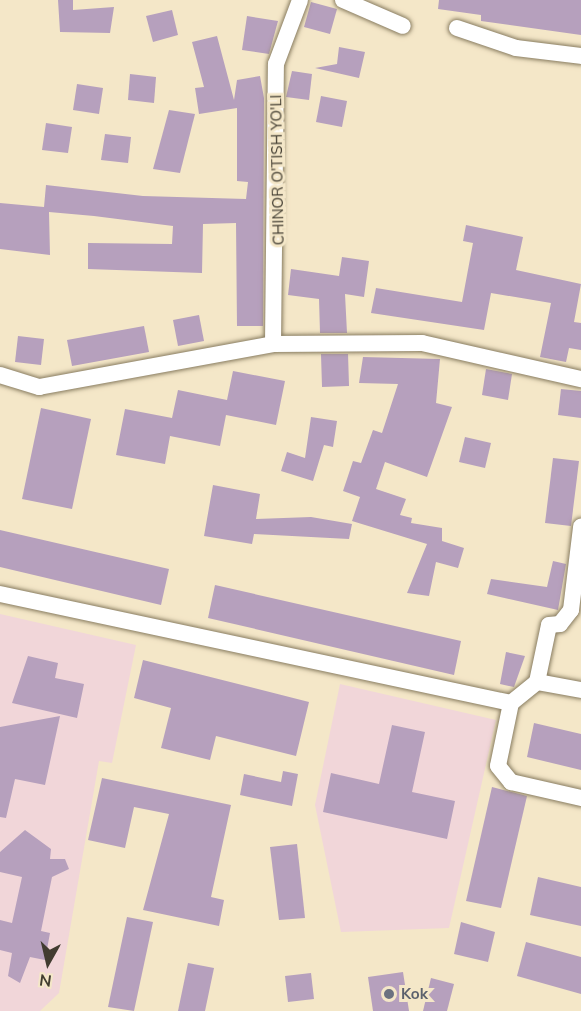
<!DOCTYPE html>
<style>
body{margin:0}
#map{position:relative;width:581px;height:1011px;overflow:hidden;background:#f4e7c8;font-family:Mulish,sans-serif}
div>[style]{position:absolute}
.education>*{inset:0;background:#f1d6d9}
.building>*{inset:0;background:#b6a0bd}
.roads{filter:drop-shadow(0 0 2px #887c60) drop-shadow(0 0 2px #887c60)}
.street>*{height:16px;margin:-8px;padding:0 8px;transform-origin:8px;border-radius:8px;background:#fff}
.dots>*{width:16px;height:16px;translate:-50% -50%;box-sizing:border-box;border:3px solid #f4e7c8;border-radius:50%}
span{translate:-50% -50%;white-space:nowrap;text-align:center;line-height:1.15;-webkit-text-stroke:6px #f4e7c8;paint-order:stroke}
.street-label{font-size:15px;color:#413c30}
.worship-label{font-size:15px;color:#5b616d;font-weight:700}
.left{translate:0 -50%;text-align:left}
.north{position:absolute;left:18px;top:933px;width:60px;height:60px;-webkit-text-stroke:4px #f4e7c8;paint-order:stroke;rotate:188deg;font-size:16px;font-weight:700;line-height:24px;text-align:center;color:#413c30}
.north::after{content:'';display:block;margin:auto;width:21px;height:27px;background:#413c30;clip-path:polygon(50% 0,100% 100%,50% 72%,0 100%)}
</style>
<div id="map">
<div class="education">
<i style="clip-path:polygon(0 614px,136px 645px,112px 763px,99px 761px,59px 993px,40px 1011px,0 1011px)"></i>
<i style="clip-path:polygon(340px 684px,496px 720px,449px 928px,341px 932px,315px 805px)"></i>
</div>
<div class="building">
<i style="clip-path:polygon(58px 0,73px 0,73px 10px,114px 7px,110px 33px,60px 32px)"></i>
<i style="clip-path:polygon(439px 0,581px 0,581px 35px,481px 21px,481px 15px,438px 9px)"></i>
<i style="clip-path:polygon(311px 2px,337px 9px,330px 34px,304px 27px)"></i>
<i style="clip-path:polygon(172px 10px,178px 35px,153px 42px,146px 16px)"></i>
<i style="clip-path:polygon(247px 16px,278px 21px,269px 54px,242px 50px)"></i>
<i style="clip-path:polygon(217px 36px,234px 100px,237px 80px,260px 76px,264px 98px,263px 326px,237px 326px,236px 223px,203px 224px,202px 273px,88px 269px,88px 243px,172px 244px,173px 226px,94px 216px,49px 212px,50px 255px,0 249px,0 203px,44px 207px,46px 185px,143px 196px,246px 199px,248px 182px,237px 181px,237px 108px,199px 114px,195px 88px,204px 87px,192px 42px)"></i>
<i style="clip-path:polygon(339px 47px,365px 52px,359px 78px,315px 68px,337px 64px)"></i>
<i style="clip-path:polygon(292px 71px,312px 74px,309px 100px,286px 97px)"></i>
<i style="clip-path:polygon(130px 74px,156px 77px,154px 103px,128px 100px)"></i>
<i style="clip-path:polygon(77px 84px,103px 88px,99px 114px,73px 110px)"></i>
<i style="clip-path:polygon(321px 96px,347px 101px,342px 127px,316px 122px)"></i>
<i style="clip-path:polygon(169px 110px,195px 114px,180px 173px,153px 169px)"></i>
<i style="clip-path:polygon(46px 123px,72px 127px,68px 153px,42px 150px)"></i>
<i style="clip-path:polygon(105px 134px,131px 137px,128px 163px,101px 160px)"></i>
<i style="clip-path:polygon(466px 225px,523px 237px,516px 270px,581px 284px,574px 322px,581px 323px,581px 350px,569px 348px,566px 362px,540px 357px,551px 303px,491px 293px,484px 330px,371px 313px,376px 288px,462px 302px,473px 243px,463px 241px)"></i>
<i style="clip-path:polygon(342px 257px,369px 261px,364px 297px,345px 294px,347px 333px,320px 333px,319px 299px,288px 295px,291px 269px,339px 276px)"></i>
<i style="clip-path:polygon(199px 315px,204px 341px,178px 346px,173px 320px)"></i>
<i style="clip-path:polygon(144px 326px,149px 352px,72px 366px,67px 340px)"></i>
<i style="clip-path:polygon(18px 336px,44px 339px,41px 365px,15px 362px)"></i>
<i style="clip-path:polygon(321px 354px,348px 354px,349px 386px,322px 387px)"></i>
<i style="clip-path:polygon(363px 357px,440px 359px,436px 403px,452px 407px,427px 477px,385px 462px,376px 489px,406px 499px,400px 515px,412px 518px,411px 523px,442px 528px,442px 541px,464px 548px,458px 568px,436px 562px,429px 596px,407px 593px,427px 544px,352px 521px,360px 497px,343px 491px,353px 461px,361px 463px,373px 430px,382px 433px,398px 384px,359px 383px)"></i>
<i style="clip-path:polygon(486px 369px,512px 374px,508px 400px,482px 395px)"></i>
<i style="clip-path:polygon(233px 371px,285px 381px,276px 425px,226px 415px,220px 446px,170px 436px,165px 464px,116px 455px,125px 409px,172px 418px,178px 390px,227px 400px)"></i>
<i style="clip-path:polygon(561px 389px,581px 391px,581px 418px,558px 415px)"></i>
<i style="clip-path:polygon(41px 408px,91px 419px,72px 509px,22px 499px)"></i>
<i style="clip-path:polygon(311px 417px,337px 421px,333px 447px,324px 445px,313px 481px,281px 471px,287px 452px,305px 458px)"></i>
<i style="clip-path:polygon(465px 437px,491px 443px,485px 468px,459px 462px)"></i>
<i style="clip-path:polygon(553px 458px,579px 461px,571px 526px,545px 523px)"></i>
<i style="clip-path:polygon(213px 485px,260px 494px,256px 519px,311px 517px,352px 524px,349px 539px,254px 534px,252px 544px,204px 536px)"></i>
<i style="clip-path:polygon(0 530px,169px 569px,161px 605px,0 567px)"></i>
<i style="clip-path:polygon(553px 561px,566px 564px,558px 610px,487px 594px,491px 579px,547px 587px)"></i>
<i style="clip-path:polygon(215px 585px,461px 641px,454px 675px,208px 618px)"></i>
<i style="clip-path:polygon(506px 652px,525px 656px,514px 687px,500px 684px)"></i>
<i style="clip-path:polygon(28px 656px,58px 663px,55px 678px,84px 684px,77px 718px,12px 703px)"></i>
<i style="clip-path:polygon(143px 660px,309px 702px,296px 756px,216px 736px,210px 760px,161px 748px,171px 708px,134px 698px)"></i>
<i style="clip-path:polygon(60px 716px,45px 785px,15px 779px,6px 818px,0 817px,0 727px)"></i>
<i style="clip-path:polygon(534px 723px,581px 734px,581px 770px,527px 757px)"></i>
<i style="clip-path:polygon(392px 725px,425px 732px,412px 792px,455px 801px,447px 839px,323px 812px,331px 773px,379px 784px)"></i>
<i style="clip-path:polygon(283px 771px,298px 774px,292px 806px,240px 795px,244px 774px,281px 782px)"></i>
<i style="clip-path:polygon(102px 778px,231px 805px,211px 897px,224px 900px,219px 926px,143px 910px,169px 814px,134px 807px,125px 848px,88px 840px)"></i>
<i style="clip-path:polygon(492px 787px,527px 796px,501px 908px,466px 901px)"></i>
<i style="clip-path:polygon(25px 830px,51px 849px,50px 859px,65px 859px,69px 869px,52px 877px,41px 931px,50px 933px,45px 960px,30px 957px,20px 983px,8px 976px,12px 953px,0 950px,0 920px,12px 923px,22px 877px,0 872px,0 852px)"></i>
<i style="clip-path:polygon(297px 844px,305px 918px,279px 920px,270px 847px)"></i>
<i style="clip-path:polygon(538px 877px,581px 887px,581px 926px,530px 915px)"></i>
<i style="clip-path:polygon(127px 917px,153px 922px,134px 1011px,108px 1007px)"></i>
<i style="clip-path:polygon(461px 922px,495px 932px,488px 962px,454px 954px)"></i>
<i style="clip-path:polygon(526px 942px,581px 957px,581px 994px,517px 976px)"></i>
<i style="clip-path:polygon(188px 963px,214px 968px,205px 1011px,178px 1011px)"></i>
<i style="clip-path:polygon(403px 972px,409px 1011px,373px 1011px,368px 977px)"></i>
<i style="clip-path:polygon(311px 973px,314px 999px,288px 1002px,285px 976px)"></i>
<i style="clip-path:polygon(431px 978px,454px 984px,447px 1011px,423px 1011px)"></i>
</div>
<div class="roads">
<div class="street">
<i style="left:343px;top:0;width:65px;rotate:23.4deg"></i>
<i style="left:457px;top:28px;width:62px;rotate:18.7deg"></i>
<i style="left:516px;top:48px;width:65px;rotate:7deg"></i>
<i style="left:273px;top:344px;width:280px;rotate:-89.4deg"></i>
<i style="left:276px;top:64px;width:68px;rotate:-69.4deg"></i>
<i style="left:0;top:375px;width:41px;rotate:17.1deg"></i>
<i style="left:39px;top:387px;width:238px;rotate:-10.4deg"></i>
<i style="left:273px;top:344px;width:149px;rotate:-0.4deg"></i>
<i style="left:422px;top:343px;width:163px;rotate:12.8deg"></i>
<i style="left:0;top:594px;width:522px;rotate:12.04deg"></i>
<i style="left:537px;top:682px;width:58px;rotate:-78.1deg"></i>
<i style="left:549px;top:625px;width:11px;rotate:-5deg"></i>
<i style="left:560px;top:624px;width:18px;rotate:-52deg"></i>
<i style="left:571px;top:610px;width:84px;rotate:-83.1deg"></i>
<i style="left:581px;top:690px;width:45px;rotate:-169.7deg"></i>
<i style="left:537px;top:682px;width:33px;rotate:141deg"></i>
<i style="left:511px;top:703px;width:64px;rotate:101.7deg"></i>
<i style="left:498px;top:766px;width:21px;rotate:51deg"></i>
<i style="left:511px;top:782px;width:72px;rotate:12.9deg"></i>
</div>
</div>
<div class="dots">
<i style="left:389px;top:994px;background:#6b7280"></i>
</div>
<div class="street-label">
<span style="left:277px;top:170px;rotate:-91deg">CHINOR O'TISH YO'LI</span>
</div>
<div class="worship-label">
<span class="left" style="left:401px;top:994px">Kok</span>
</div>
<div class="north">N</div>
</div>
